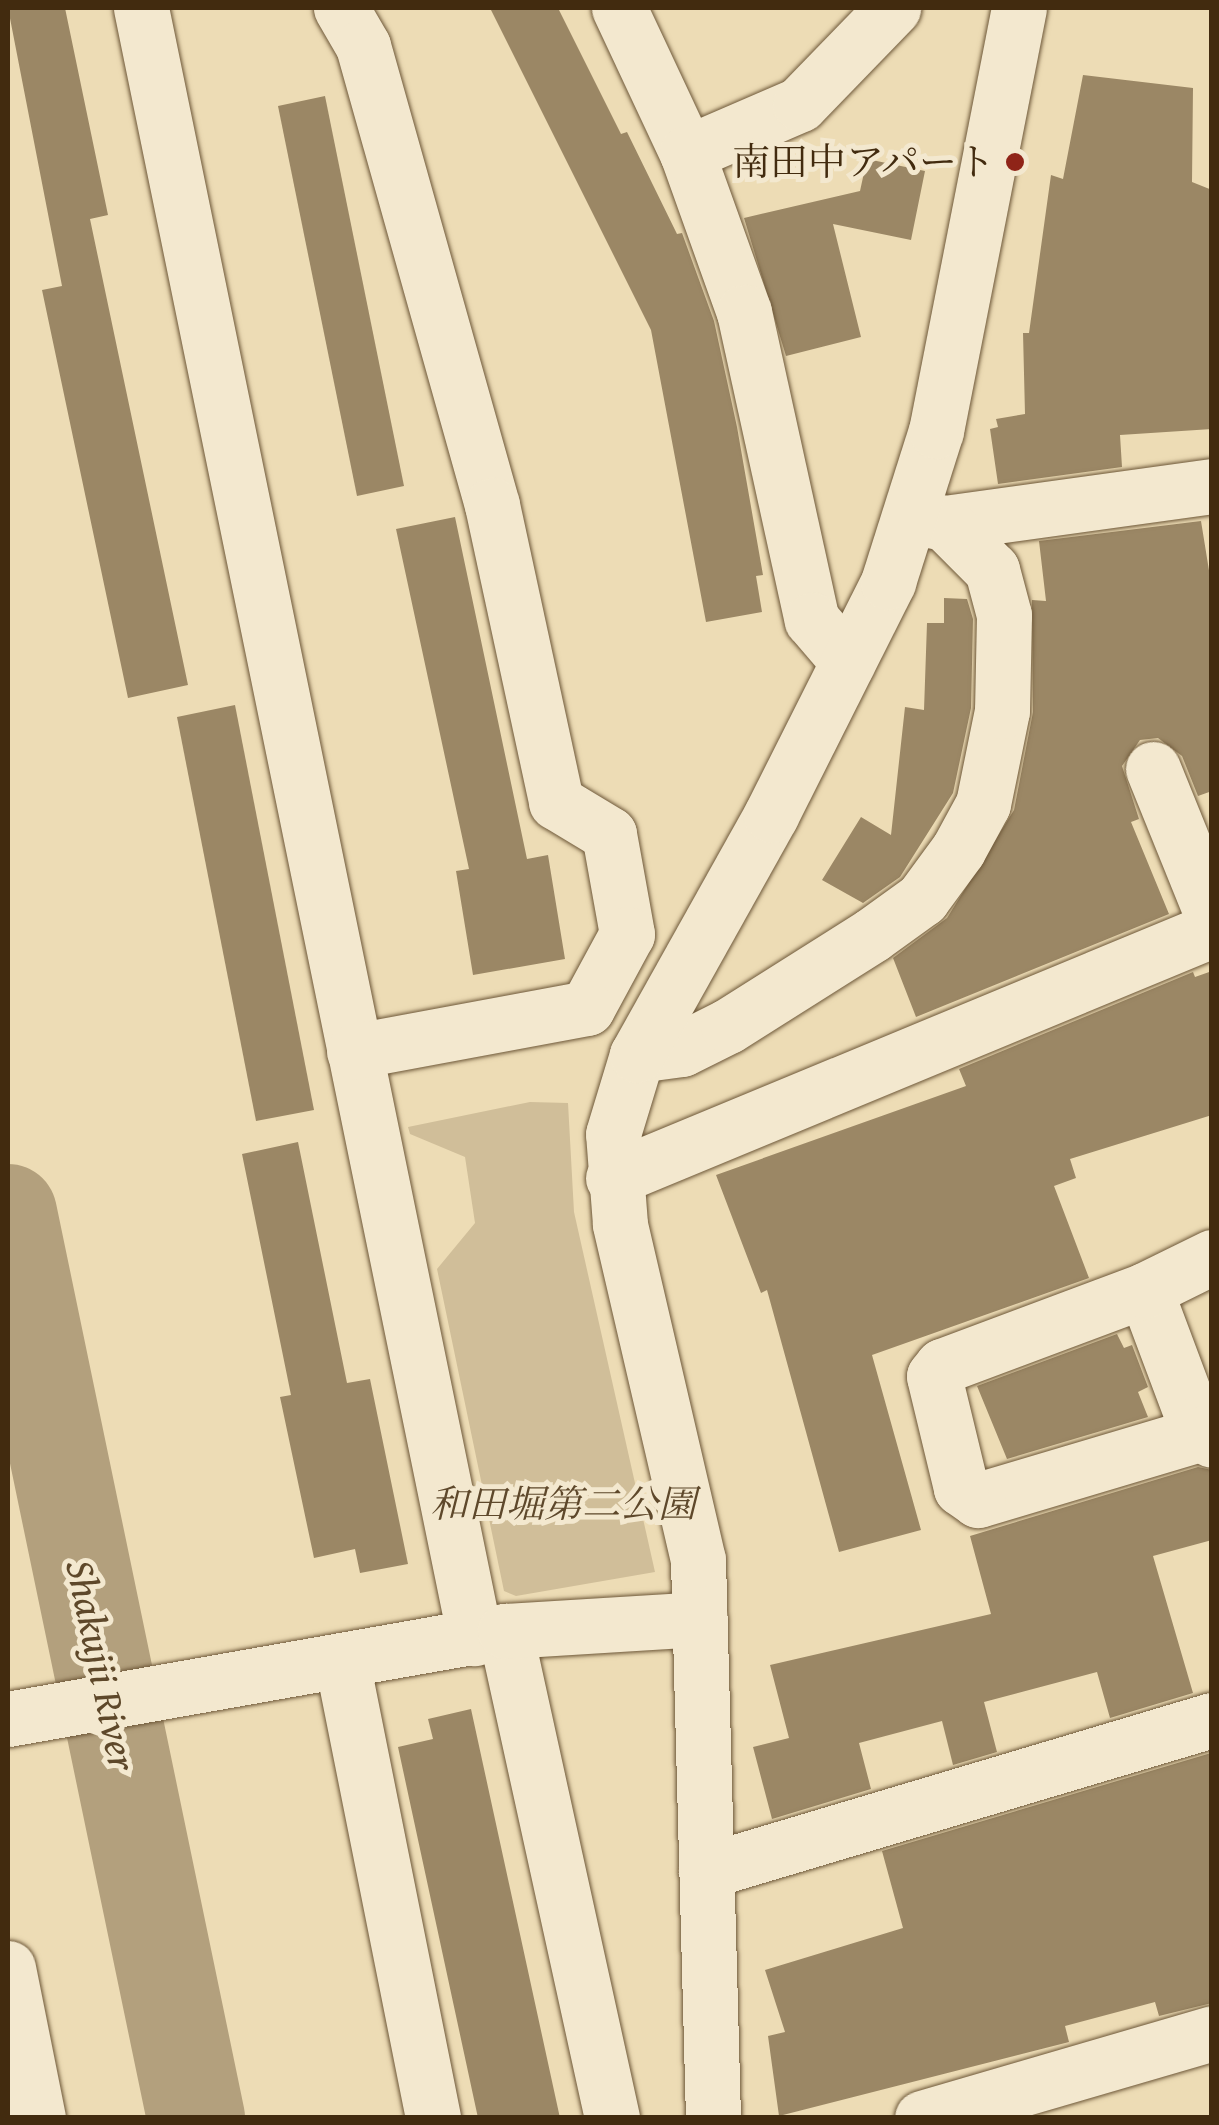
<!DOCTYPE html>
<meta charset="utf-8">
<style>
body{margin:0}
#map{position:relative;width:1219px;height:2125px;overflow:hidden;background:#eddcb5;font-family:"Gentium Book Plus","Noto Serif JP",serif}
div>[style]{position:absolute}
.green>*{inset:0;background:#d0be99}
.river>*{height:98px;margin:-49px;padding:0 49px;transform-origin:49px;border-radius:49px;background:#b3a07d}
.building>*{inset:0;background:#9b8765}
.roads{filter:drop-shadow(0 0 2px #6d5738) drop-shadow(0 0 2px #6d5738)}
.minor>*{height:55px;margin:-27.5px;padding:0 27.5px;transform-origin:27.5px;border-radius:27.5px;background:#f3e8cf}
.dots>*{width:28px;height:28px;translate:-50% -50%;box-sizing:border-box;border:5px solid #f3e8cf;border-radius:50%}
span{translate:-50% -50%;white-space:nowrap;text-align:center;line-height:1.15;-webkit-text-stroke:10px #f3e8cf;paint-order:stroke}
.poi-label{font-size:38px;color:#422b0f}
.right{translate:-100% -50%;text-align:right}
.park-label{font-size:38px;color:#5e482b;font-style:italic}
.water-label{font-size:40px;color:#5e482a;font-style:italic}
.frame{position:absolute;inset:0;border:10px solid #422b0f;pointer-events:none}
</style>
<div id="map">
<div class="green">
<i style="clip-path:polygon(530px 1102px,568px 1103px,574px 1212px,655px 1572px,516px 1596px,504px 1591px,437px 1269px,475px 1223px,465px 1157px,410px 1134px,408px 1127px)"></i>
</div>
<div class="river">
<i style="left:8px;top:1213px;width:924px;rotate:78.26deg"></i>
</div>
<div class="building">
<i style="clip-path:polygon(8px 8px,65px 8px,108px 215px,90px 219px,188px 685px,128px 698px,42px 290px,62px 286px)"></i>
<i style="clip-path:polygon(490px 8px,558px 8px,621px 134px,627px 132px,677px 234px,682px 233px,714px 321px,737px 427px,763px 575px,756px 576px,762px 612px,706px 622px,651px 330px)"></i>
<i style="clip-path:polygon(1083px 75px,1193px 88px,1192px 182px,1212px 190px,1212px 429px,1120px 435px,1122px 467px,998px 484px,990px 429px,998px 427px,996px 419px,1025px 414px,1023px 333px,1029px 333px,1051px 175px,1063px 179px)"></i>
<i style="clip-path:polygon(325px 96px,404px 486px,357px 496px,278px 106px)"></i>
<i style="clip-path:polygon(867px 159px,925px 171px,911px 240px,833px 224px,861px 337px,786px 356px,744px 218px,860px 191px)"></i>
<i style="clip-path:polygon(455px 517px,527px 859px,548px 855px,565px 959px,473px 975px,456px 871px,469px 869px,396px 529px)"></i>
<i style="clip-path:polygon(1201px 521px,1212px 589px,1212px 791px,1198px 796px,1182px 756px,1158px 738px,1140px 740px,1122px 766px,1139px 819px,1131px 822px,1169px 914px,916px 1017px,893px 958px,947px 918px,1014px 810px,1033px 712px,1032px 600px,1046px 601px,1039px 541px)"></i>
<i style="clip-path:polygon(944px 598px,967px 599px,973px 619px,971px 708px,953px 793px,900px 877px,863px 903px,822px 880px,861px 817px,891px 835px,905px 707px,924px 710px,927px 623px,944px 623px)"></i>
<i style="clip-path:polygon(235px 705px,314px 1110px,256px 1121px,177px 717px)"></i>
<i style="clip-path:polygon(1212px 971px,1212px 1115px,1070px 1159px,1076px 1178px,1054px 1186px,1089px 1278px,872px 1355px,921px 1530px,839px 1552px,767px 1290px,761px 1293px,716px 1175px,966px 1086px,959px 1069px,1193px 972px,1195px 977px)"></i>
<i style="clip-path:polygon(298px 1142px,347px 1383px,370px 1379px,408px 1564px,360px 1573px,355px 1549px,314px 1558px,280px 1397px,291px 1395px,242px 1154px)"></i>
<i style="clip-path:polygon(1117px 1334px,1124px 1348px,1132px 1345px,1148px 1387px,1138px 1392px,1148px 1417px,1007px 1459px,977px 1386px)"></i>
<i style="clip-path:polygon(1198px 1467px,1212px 1470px,1212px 1540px,1153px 1556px,1193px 1693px,1110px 1718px,1097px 1672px,984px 1702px,997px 1752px,953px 1765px,942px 1721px,859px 1743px,871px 1789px,772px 1819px,753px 1747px,789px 1738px,770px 1665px,991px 1614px,970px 1536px)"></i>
<i style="clip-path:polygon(471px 1709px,560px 2118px,478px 2118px,398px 1747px,433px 1739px,428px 1719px)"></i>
<i style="clip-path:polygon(1211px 1753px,1212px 2003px,1159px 2016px,1155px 2002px,1065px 2026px,1069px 2042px,779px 2116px,768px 2036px,785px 2032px,765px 1970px,903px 1928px,882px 1851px)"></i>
</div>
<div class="roads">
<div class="minor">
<i style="left:141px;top:8px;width:1664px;rotate:78.42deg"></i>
<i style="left:341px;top:8px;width:44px;rotate:59.9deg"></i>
<i style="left:363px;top:46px;width:477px;rotate:74.3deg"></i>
<i style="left:492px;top:505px;width:304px;rotate:77.8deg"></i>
<i style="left:556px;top:802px;width:62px;rotate:31.1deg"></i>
<i style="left:609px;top:834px;width:102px;rotate:79.8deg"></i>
<i style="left:627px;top:934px;width:84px;rotate:118.4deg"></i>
<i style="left:587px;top:1008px;width:237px;rotate:169.5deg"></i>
<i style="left:619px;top:8px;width:160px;rotate:64.9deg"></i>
<i style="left:687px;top:153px;width:169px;rotate:70.3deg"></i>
<i style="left:744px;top:312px;width:315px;rotate:77.6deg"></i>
<i style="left:812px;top:620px;width:55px;rotate:49.4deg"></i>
<i style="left:687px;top:153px;width:123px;rotate:-23.4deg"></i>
<i style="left:800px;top:104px;width:134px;rotate:-45.9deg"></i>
<i style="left:919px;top:518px;width:26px;rotate:11deg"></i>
<i style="left:945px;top:523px;width:270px;rotate:-7.9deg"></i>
<i style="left:1153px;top:769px;width:157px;rotate:68deg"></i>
<i style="left:637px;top:1055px;width:45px;rotate:-7.6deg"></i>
<i style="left:682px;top:1049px;width:51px;rotate:-26.6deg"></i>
<i style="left:728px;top:1026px;width:170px;rotate:-32.3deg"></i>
<i style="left:872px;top:935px;width:62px;rotate:-35.8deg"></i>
<i style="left:922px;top:899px;width:61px;rotate:-53.7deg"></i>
<i style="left:958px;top:850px;width:52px;rotate:-61.5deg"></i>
<i style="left:983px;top:804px;width:95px;rotate:-78.5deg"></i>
<i style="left:1002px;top:711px;width:96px;rotate:-88.8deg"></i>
<i style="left:1004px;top:615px;width:47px;rotate:-104.9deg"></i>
<i style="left:992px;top:570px;width:66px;rotate:-135deg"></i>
<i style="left:613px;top:1178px;width:648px;rotate:-22.49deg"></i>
<i style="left:1145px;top:1290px;width:143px;rotate:69.5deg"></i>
<i style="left:1195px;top:1424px;width:23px;rotate:43deg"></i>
<i style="left:1203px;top:1433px;width:235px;rotate:163.4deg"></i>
<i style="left:978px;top:1500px;width:21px;rotate:-145deg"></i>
<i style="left:961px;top:1488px;width:115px;rotate:-103.6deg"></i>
<i style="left:934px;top:1376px;width:13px;rotate:-51deg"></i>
<i style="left:942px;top:1366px;width:217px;rotate:-20.5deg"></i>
<i style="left:1145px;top:1290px;width:75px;rotate:-26.2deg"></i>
<i style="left:505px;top:1631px;width:499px;rotate:77.6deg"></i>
<i style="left:342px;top:1662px;width:465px;rotate:78.7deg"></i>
<i style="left:8px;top:1719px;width:505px;rotate:-10.04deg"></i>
<i style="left:505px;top:1631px;width:195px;rotate:-3.5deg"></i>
<i style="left:706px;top:1871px;width:528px;rotate:-16.62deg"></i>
<i style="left:8px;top:1968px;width:153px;rotate:78.7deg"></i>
<i style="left:713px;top:2118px;width:558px;rotate:-91.54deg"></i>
<i style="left:698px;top:1560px;width:345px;rotate:-103.1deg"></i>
<i style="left:620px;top:1224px;width:90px;rotate:-94.4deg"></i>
<i style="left:613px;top:1134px;width:83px;rotate:-73.1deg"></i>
<i style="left:637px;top:1055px;width:275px;rotate:-60.8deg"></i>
<i style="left:771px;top:815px;width:261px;rotate:-63.3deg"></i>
<i style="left:888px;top:582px;width:158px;rotate:-72.4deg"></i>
<i style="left:936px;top:431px;width:431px;rotate:-78.9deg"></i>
<i style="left:922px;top:2118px;width:302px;rotate:-16.3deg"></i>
</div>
</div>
<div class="dots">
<i style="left:1015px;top:162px;background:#8f2418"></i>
</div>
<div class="poi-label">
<span class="right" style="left:995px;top:162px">南田中アパート</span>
</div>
<div class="park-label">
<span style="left:563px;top:1504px">和田堀第二公園</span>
</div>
<div class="water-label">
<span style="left:102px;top:1665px;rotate:78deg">Shakujii River</span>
</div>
<div class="frame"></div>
</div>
